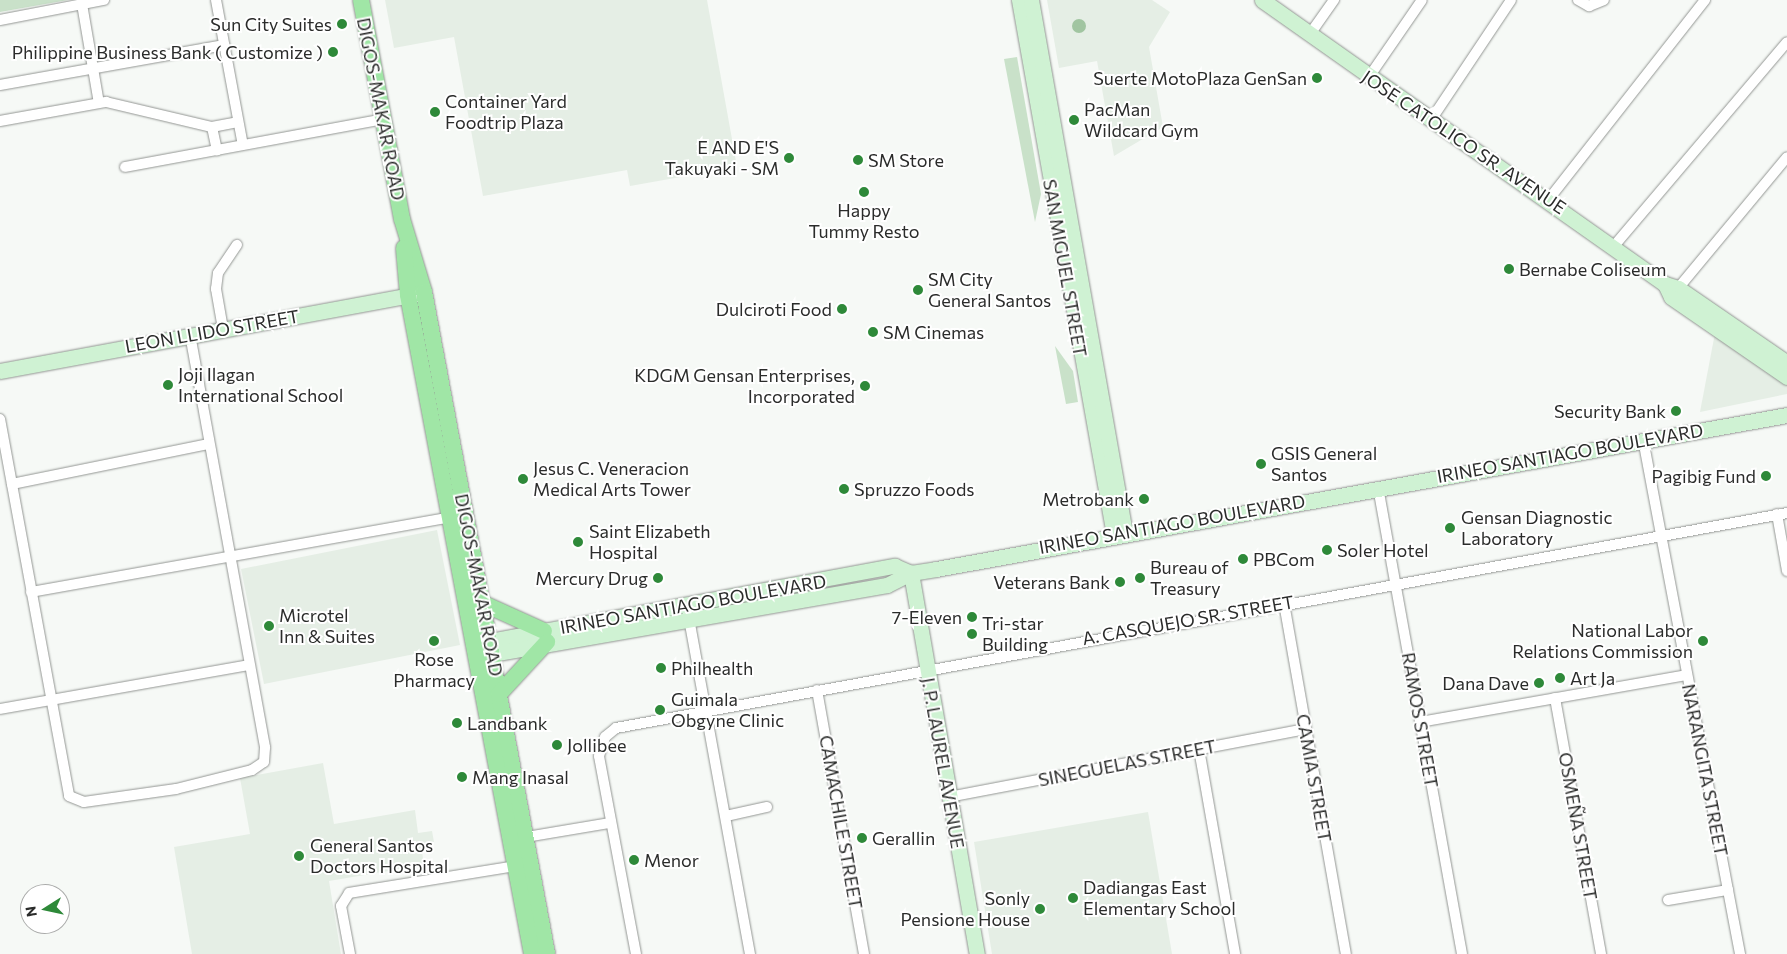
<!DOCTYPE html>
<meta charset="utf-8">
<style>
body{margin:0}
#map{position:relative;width:1787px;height:954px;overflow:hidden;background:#f6f9f6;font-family:Commissioner,sans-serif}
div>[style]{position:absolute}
.built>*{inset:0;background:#e5eee5}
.green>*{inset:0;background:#c9e1c9}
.water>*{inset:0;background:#a1c5a1}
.round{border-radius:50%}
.roads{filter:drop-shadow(0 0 1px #939693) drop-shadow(0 0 1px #939693)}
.street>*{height:10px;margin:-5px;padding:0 5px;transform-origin:5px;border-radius:5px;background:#fff}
.secondary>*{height:15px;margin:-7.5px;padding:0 7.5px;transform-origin:7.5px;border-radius:7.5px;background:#cff2d3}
.primary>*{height:16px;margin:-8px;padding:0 8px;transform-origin:8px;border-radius:8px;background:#a0e6a6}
.dots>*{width:14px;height:14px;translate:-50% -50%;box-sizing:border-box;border:2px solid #fff;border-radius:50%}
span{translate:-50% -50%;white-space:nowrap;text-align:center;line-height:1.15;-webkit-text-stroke:4px #fff;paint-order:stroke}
.poi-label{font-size:18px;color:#2b2c2b}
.right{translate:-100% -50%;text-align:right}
.left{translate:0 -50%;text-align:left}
.street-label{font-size:18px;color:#2b2c2b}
.north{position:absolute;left:20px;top:884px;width:50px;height:50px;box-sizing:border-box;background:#fff;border:1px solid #aaabaa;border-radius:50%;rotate:260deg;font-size:14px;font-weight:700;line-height:20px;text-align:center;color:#2b2c2b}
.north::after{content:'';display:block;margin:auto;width:18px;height:22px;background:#2e8939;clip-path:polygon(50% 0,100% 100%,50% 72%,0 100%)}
</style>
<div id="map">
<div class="built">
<i style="clip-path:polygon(385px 0,707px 0,737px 167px,630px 186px,627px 170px,483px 196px,454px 37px,394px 48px)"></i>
<i style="clip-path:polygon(1047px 0,1152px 0,1170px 12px,1149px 47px,1163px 127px,1114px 156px,1097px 61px,1059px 68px)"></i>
<i style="clip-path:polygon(1715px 333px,1787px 383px,1787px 394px,1700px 412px)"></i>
<i style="clip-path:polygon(437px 530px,460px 645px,264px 684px,241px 569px)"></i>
<i style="clip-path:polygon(323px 763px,334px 824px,415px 810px,418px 833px,432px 831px,434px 842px,421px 845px,424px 865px,329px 881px,341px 954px,192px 954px,174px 847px,250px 834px,240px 778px)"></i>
<i style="clip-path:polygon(1148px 812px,1172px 954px,992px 954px,974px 842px)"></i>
</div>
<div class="green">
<i style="clip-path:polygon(0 0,68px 0,0 12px)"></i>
<i style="clip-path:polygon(1017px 57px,1041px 194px,1035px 222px,1004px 59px)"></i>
<i style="clip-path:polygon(1055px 346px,1073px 371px,1078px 402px,1066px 404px)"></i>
</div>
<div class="water">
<i class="round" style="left:1072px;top:19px;width:14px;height:14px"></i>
</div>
<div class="roads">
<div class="street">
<i style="left:216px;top:0;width:147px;rotate:79.5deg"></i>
<i style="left:1578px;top:0;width:13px;rotate:29deg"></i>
<i style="left:1589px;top:6px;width:16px;rotate:-22deg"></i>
<i style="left:82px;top:4px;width:100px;rotate:80.3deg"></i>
<i style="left:0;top:20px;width:106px;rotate:-10.9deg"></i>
<i style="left:1310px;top:34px;width:42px;rotate:-54.8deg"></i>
<i style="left:1369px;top:77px;width:93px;rotate:-55.5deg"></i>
<i style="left:0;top:85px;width:228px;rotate:-10.1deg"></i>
<i style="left:1431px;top:120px;width:144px;rotate:-56.3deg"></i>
<i style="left:0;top:121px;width:108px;rotate:-10.2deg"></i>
<i style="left:106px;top:102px;width:109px;rotate:13.3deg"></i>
<i style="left:212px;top:127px;width:26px;rotate:-11deg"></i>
<i style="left:212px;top:127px;width:24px;rotate:78deg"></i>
<i style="left:125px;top:167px;width:262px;rotate:-10.5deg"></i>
<i style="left:1549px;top:199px;width:253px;rotate:-51.9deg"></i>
<i style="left:1614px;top:246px;width:267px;rotate:-49.7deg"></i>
<i style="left:1675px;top:292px;width:175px;rotate:-50.3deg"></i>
<i style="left:223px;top:329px;width:41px;rotate:-99.9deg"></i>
<i style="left:216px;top:289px;width:16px;rotate:-83deg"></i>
<i style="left:218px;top:273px;width:34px;rotate:-56deg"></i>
<i style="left:0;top:419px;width:383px;rotate:79.6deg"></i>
<i style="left:69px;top:796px;width:16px;rotate:22deg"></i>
<i style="left:84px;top:802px;width:93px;rotate:-8deg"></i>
<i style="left:176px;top:789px;width:78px;rotate:-14deg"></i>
<i style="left:252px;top:770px;width:14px;rotate:-34deg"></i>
<i style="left:264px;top:762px;width:15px;rotate:-86deg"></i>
<i style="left:265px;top:747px;width:420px;rotate:-100.3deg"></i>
<i style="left:1643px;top:439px;width:524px;rotate:79.33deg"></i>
<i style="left:12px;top:484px;width:201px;rotate:-11.5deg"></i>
<i style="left:1378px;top:487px;width:474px;rotate:79.8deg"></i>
<i style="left:1777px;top:514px;width:58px;rotate:80deg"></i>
<i style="left:31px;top:592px;width:426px;rotate:-10.1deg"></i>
<i style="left:1284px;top:603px;width:356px;rotate:80deg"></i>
<i style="left:688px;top:613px;width:347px;rotate:79.7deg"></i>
<i style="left:817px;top:690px;width:268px;rotate:79.9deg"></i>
<i style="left:1555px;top:698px;width:260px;rotate:79.8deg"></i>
<i style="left:0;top:709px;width:253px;rotate:-10deg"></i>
<i style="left:1420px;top:722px;width:271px;rotate:-10deg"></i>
<i style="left:1199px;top:749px;width:208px;rotate:80deg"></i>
<i style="left:949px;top:797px;width:362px;rotate:-10.8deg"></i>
<i style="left:726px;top:816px;width:42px;rotate:-12.4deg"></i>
<i style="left:520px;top:838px;width:91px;rotate:-9.5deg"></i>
<i style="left:1668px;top:900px;width:61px;rotate:-9.5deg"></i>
<i style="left:350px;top:954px;width:49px;rotate:-100.6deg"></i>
<i style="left:341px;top:906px;width:15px;rotate:-58deg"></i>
<i style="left:349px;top:893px;width:174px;rotate:-9.2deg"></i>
<i style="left:636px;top:954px;width:201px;rotate:-100.6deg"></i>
<i style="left:599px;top:756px;width:20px;rotate:-72deg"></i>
<i style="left:605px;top:737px;width:14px;rotate:-39deg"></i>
<i style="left:616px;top:728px;width:1191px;rotate:-10.4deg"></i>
</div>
<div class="secondary">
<i style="left:1019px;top:0;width:543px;rotate:79.93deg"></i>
<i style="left:1031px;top:0;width:541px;rotate:80deg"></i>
<i style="left:1262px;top:0;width:493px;rotate:35.2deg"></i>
<i style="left:1665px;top:284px;width:14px;rotate:17deg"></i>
<i style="left:1678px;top:288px;width:132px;rotate:34.5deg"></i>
<i style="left:1665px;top:284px;width:14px;rotate:65deg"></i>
<i style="left:1671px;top:297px;width:141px;rotate:34.6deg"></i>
<i style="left:0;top:371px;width:426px;rotate:-10.5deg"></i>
<i style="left:911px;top:573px;width:387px;rotate:80.2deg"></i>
<i style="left:478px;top:643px;width:424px;rotate:-10.5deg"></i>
<i style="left:895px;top:566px;width:17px;rotate:24deg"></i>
<i style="left:911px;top:573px;width:25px;rotate:-9deg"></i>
<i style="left:936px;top:569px;width:865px;rotate:-10.26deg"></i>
<i style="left:480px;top:656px;width:413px;rotate:-9.9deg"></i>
<i style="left:887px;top:585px;width:27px;rotate:-27deg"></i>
</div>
<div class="primary">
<i style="left:361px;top:0;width:223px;rotate:79.4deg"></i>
<i style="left:402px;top:219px;width:76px;rotate:73.2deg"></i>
<i style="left:424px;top:292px;width:673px;rotate:79.47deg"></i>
<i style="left:404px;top:248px;width:47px;rotate:85.1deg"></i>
<i style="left:408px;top:295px;width:671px;rotate:79.34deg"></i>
<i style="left:482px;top:603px;width:68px;rotate:24.3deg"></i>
<i style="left:499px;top:694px;width:71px;rotate:-47.3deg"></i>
</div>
</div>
<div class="dots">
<i style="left:342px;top:24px;background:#2e8939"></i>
<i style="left:333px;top:52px;background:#2e8939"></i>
<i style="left:1317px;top:78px;background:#2e8939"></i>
<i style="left:435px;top:112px;background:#2e8939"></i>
<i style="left:1074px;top:120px;background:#2e8939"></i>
<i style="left:789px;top:158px;background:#2e8939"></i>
<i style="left:858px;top:160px;background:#2e8939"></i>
<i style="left:864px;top:192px;background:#2e8939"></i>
<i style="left:1509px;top:269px;background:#2e8939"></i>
<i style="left:918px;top:290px;background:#2e8939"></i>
<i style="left:842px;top:309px;background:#2e8939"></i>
<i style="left:873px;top:332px;background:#2e8939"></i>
<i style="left:168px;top:385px;background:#2e8939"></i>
<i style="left:865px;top:386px;background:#2e8939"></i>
<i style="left:1676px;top:411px;background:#2e8939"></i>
<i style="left:1261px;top:464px;background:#2e8939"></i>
<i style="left:1766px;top:476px;background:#2e8939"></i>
<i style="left:523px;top:479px;background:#2e8939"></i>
<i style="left:844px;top:489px;background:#2e8939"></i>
<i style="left:1144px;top:499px;background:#2e8939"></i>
<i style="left:1450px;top:528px;background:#2e8939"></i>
<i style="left:578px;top:542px;background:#2e8939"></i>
<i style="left:1327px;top:550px;background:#2e8939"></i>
<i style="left:1243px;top:559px;background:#2e8939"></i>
<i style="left:658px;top:578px;background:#2e8939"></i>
<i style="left:1140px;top:578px;background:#2e8939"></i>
<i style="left:1120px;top:582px;background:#2e8939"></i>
<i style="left:972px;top:617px;background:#2e8939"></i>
<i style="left:269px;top:626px;background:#2e8939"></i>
<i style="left:972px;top:634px;background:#2e8939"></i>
<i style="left:434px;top:641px;background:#2e8939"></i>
<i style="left:1703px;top:641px;background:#2e8939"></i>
<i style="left:661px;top:668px;background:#2e8939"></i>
<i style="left:1560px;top:678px;background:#2e8939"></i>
<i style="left:1539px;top:683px;background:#2e8939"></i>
<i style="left:660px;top:710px;background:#2e8939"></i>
<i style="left:457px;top:723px;background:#2e8939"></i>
<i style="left:557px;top:745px;background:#2e8939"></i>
<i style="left:462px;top:777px;background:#2e8939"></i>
<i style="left:862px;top:838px;background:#2e8939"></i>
<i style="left:299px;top:856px;background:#2e8939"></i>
<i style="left:634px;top:860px;background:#2e8939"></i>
<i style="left:1073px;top:898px;background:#2e8939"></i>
<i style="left:1040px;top:909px;background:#2e8939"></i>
</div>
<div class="poi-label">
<span class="right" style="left:332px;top:24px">Sun City Suites</span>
<span class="right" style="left:323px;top:52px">Philippine Business Bank ( Customize )</span>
<span class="right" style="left:1307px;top:78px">Suerte MotoPlaza GenSan</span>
<span class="left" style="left:445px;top:112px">Container Yard<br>Foodtrip Plaza</span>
<span class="left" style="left:1084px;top:120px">PacMan<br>Wildcard Gym</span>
<span class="right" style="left:779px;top:158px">E AND E'S<br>Takuyaki - SM</span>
<span class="left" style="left:868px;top:160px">SM Store</span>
<span style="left:864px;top:221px">Happy<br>Tummy Resto</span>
<span class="left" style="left:1519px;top:269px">Bernabe Coliseum</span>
<span class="left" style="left:928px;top:290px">SM City<br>General Santos</span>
<span class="right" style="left:832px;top:309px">Dulciroti Food</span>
<span class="left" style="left:883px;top:332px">SM Cinemas</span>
<span class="left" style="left:178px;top:385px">Joji Ilagan<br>International School</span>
<span class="right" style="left:855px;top:386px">KDGM Gensan Enterprises,<br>Incorporated</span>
<span class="right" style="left:1666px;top:411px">Security Bank</span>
<span class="left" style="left:1271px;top:464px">GSIS General<br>Santos</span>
<span class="left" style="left:533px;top:479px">Jesus C. Veneracion<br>Medical Arts Tower</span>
<span class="right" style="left:1756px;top:476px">Pagibig Fund</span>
<span class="left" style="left:854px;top:489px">Spruzzo Foods</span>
<span class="right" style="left:1134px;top:499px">Metrobank</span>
<span class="left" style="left:1461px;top:528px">Gensan Diagnostic<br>Laboratory</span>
<span class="left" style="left:589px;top:542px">Saint Elizabeth<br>Hospital</span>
<span class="left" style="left:1337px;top:550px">Soler Hotel</span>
<span class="left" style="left:1253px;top:559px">PBCom</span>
<span class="left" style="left:1150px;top:578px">Bureau of<br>Treasury</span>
<span class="right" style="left:648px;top:578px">Mercury Drug</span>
<span class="right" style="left:1110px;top:582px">Veterans Bank</span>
<span class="left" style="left:279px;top:626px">Microtel<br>Inn &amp; Suites</span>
<span class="right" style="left:962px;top:617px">7-Eleven</span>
<span class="left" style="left:982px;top:634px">Tri-star<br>Building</span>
<span class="right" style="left:1693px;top:641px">National Labor<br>Relations Commission</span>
<span style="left:434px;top:670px">Rose<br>Pharmacy</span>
<span class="left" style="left:671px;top:668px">Philhealth</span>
<span class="left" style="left:1570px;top:678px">Art Ja</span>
<span class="right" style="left:1529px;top:683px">Dana Dave</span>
<span class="left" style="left:671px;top:710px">Guimala<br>Obgyne Clinic</span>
<span class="left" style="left:467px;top:723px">Landbank</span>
<span class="left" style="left:567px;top:745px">Jollibee</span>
<span class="left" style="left:472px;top:777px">Mang Inasal</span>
<span class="left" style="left:872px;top:838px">Gerallin</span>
<span class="left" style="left:310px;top:856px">General Santos<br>Doctors Hospital</span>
<span class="left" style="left:644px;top:860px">Menor</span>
<span class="left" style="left:1083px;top:898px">Dadiangas East<br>Elementary School</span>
<span class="right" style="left:1030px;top:909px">Sonly<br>Pensione House</span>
</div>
<div class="street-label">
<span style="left:381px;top:109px;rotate:79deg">DIGOS-MAKAR ROAD</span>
<span style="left:1464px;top:142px;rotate:34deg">JOSE CATOLICO SR. AVENUE</span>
<span style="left:1065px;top:268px;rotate:80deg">SAN MIGUEL STREET</span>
<span style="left:212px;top:331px;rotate:-10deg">LEON LLIDO STREET</span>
<span style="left:1570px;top:453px;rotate:-10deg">IRINEO SANTIAGO BOULEVARD</span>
<span style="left:1172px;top:524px;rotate:-10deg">IRINEO SANTIAGO BOULEVARD</span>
<span style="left:479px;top:585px;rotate:79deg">DIGOS-MAKAR ROAD</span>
<span style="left:693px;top:604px;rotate:-10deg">IRINEO SANTIAGO BOULEVARD</span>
<span style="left:1188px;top:620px;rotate:-10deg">A. CASQUEJO SR. STREET</span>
<span style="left:1420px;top:720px;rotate:80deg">RAMOS STREET</span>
<span style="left:943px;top:763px;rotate:80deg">J. P. LAUREL AVENUE</span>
<span style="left:1127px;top:763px;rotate:-11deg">SINEGUELAS STREET</span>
<span style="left:1705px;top:770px;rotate:79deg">NARANGITA STREET</span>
<span style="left:1314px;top:778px;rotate:80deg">CAMIA STREET</span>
<span style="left:841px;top:822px;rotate:80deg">CAMACHILE STREET</span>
<span style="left:1578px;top:826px;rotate:80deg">OSMEÑA STREET</span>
</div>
<div class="north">N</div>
</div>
